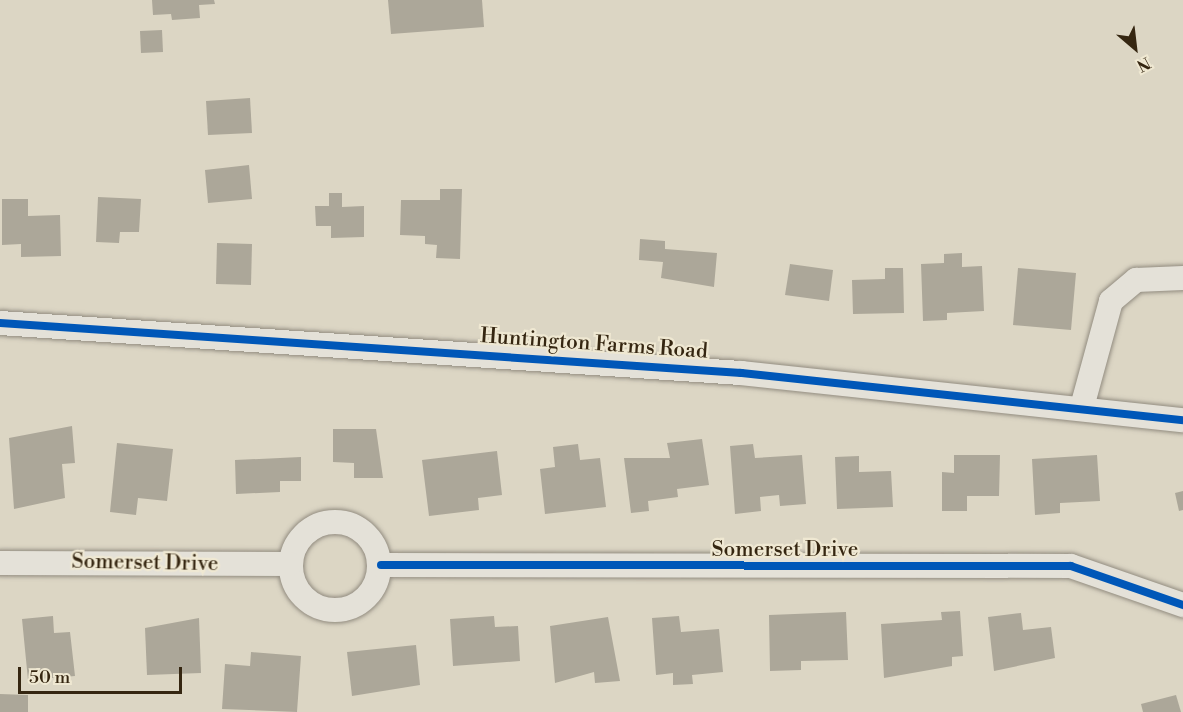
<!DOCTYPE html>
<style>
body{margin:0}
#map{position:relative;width:1183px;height:712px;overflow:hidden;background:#dcd6c4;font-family:"Libre Bodoni",serif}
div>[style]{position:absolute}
.building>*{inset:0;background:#aca799}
.roads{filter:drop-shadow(0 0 2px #928c80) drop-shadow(0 0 2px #928c80)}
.minor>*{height:24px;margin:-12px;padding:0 12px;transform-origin:12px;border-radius:12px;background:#e4e1d8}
.minor>.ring{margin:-12px;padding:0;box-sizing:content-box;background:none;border:24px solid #e4e1d8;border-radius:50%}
.cycleway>*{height:8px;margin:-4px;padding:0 4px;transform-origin:4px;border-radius:4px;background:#0057b8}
span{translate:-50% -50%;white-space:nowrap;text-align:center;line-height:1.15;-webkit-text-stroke:4.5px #efe8d2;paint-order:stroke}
.street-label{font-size:21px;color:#352611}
.north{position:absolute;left:1105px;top:18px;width:60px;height:60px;-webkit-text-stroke:4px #efe8d2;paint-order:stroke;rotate:152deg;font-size:16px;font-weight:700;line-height:24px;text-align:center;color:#352611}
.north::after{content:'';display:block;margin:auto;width:21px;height:27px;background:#352611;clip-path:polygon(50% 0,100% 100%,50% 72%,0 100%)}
.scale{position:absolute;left:18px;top:667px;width:164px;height:27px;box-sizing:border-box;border:3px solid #352611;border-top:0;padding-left:8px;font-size:18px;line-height:21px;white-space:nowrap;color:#352611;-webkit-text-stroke:4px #efe8d2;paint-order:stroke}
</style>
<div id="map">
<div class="building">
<i style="clip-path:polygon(152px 0,214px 0,215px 4px,199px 5px,200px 18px,172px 20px,171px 14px,153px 15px)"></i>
<i style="clip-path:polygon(388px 0,482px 0,484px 27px,391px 34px)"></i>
<i style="clip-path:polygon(162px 30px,163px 52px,141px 53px,140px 31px)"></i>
<i style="clip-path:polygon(250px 98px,252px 133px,208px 135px,206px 101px)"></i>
<i style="clip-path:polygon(249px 165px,252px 199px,208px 203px,205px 170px)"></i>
<i style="clip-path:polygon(440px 189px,462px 189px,460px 259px,436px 258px,437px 245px,425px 244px,425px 236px,400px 235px,401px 200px,440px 200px)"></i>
<i style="clip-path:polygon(329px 193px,342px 193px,342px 207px,364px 206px,364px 237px,331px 238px,331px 226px,316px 226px,315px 206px,329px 206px)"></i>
<i style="clip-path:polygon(98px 197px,141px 199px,139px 232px,120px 232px,119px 243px,96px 242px)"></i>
<i style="clip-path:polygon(2px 199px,28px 199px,28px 216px,60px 215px,61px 256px,21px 257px,21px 244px,2px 245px)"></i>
<i style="clip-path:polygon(640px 239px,665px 241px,665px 249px,717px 253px,714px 287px,661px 278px,663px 262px,639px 260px)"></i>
<i style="clip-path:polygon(217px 243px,252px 244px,251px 285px,216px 284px)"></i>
<i style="clip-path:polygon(962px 253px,962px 267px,982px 266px,984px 311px,947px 313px,947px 320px,923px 321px,921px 264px,944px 263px,944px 254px)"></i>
<i style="clip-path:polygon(790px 264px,833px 270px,829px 301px,785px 295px)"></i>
<i style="clip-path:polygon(885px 268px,903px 268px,904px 313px,853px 314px,852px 280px,885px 279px)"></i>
<i style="clip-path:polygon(1018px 268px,1076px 273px,1071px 330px,1013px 325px)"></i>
<i style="clip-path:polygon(72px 426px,75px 463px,62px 464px,65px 498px,14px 509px,9px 438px)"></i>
<i style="clip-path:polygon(333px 429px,376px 429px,383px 478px,354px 478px,354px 463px,333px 462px)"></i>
<i style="clip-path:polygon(702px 439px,709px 485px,677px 489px,678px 497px,648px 501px,649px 511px,631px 513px,624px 458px,670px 458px,667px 443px)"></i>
<i style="clip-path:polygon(117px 443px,173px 449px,167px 501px,138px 498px,136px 515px,110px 512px)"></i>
<i style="clip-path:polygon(578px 444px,580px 460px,600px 458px,606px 507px,545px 514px,540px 469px,555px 467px,553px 447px)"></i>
<i style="clip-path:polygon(753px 444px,755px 458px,802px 455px,806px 504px,780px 506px,779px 495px,760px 497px,761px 511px,735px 514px,730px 446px)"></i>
<i style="clip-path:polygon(497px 451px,502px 495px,478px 498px,479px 510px,429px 516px,422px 460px)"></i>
<i style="clip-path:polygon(954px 455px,1000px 455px,999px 496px,967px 496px,967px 511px,942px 511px,942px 472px,954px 473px)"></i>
<i style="clip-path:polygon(1097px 455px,1100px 501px,1060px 503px,1060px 513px,1035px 515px,1032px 459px)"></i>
<i style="clip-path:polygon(859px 456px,859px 472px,891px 471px,893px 507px,837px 509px,835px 457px)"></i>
<i style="clip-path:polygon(301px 457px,301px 481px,280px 481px,280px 492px,236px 494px,235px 460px)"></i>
<i style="clip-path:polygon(1183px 491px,1183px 510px,1179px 511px,1175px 493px)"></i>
<i style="clip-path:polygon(960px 611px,963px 656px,952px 657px,952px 666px,884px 678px,881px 624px,942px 620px,941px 612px)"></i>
<i style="clip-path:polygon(846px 612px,848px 660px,801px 661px,801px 670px,770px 671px,769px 615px)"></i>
<i style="clip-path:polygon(1021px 613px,1023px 630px,1051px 627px,1055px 658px,994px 671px,988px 617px)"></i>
<i style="clip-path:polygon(53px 616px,54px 633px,70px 632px,75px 676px,28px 680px,22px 619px)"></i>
<i style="clip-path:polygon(494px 616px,495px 627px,518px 626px,520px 661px,453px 666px,450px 619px)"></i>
<i style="clip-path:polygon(679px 616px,681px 632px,719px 629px,723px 672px,692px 675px,693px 684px,673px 685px,673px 673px,656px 675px,652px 618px)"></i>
<i style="clip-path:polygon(608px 617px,620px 681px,595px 683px,594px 672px,555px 683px,550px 626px)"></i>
<i style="clip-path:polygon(199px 618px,201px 673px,147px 675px,145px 628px)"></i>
<i style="clip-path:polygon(416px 645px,420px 685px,352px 696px,347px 652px)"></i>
<i style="clip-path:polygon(251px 652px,301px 656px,297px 712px,222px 709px,225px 664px,250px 666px)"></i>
<i style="clip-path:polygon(0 694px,28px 695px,28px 712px,0 712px)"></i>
<i style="clip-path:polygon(1176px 695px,1181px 712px,1143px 712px,1141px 704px)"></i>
</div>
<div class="roads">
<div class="minor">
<i style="left:0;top:323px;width:743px;rotate:3.86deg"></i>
<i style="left:741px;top:373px;width:444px;rotate:6.1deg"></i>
<i style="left:1082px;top:407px;width:110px;rotate:-74.7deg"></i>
<i style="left:1111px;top:301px;width:33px;rotate:-40deg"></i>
<i style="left:1136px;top:280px;width:47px;rotate:-2.4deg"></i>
<i class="ring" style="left:291px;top:522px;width:64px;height:64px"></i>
<i style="left:0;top:563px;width:290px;rotate:0.2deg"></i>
<i style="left:381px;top:565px;width:690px;rotate:0.08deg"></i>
<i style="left:1071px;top:566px;width:119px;rotate:19.2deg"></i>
</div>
</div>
<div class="cycleway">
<i style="left:0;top:323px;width:743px;rotate:3.86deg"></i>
<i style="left:741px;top:373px;width:444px;rotate:6.1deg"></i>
<i style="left:381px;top:565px;width:690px;rotate:0.08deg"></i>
<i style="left:1071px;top:566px;width:119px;rotate:19.2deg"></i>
</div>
<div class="street-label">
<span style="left:594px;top:344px;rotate:4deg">Huntington Farms Road</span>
<span style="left:785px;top:550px">Somerset Drive</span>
<span style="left:145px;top:563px;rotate:1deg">Somerset Drive</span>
</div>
<div class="north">N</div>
<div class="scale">50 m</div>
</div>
